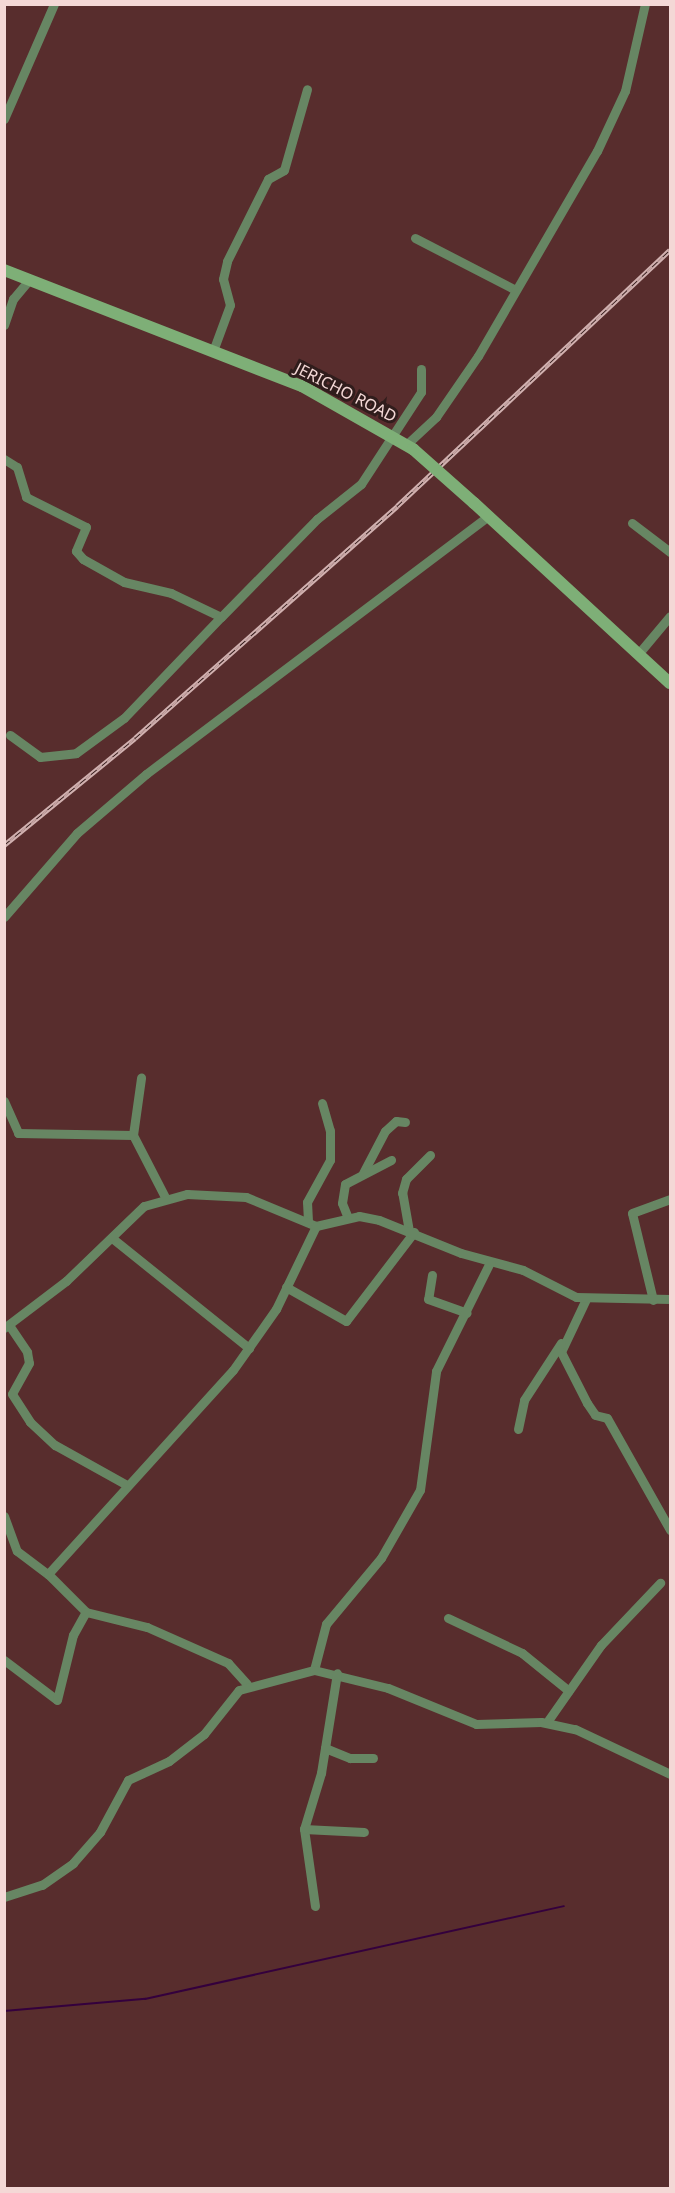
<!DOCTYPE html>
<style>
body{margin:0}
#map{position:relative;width:675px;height:2193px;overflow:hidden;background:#582d2d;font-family:"Noto Sans",sans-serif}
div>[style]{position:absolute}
.stream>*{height:2px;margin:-1px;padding:0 1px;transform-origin:1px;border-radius:1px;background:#34003d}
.street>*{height:9px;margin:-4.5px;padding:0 4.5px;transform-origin:4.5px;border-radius:4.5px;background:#678663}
.secondary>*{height:12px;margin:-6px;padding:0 6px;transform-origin:6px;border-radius:6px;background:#7eaf77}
.rail>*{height:4.5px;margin-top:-2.25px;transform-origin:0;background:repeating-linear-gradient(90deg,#301d1c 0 7px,#d1b1b0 0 14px);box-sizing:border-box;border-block:2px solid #d1b1b0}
.secondary-bridge>*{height:12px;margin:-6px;padding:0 6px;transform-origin:6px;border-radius:6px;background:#7eaf77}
span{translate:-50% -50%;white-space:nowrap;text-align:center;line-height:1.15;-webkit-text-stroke:6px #301d1c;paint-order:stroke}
.street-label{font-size:16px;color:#f4d8d6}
.frame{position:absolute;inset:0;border:6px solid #f4d8d6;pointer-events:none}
</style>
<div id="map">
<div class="stream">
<i style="left:4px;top:2011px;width:142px;rotate:-4.9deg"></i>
<i style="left:145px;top:1999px;width:429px;rotate:-12.5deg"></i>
</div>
<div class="street">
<i style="left:4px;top:119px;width:125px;rotate:-66.5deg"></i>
<i style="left:415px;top:238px;width:111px;rotate:27.3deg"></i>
<i style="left:4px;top:325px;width:28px;rotate:-71deg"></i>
<i style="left:13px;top:299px;width:26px;rotate:-50deg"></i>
<i style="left:213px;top:351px;width:49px;rotate:-69.7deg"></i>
<i style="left:230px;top:305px;width:27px;rotate:-105deg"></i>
<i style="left:223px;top:279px;width:18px;rotate:-77deg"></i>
<i style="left:227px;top:261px;width:92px;rotate:-63.4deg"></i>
<i style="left:268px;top:179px;width:18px;rotate:-29deg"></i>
<i style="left:284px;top:170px;width:84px;rotate:-74.1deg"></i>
<i style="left:407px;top:444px;width:40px;rotate:-43deg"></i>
<i style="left:436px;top:417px;width:74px;rotate:-55.5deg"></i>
<i style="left:478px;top:356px;width:237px;rotate:-59.9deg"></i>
<i style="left:597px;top:151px;width:66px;rotate:-65deg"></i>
<i style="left:625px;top:91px;width:89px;rotate:-77.1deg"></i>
<i style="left:4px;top:459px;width:15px;rotate:32deg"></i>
<i style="left:17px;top:467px;width:31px;rotate:73deg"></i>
<i style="left:26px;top:497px;width:67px;rotate:26.6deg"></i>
<i style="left:86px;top:527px;width:26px;rotate:113deg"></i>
<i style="left:76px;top:551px;width:11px;rotate:49deg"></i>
<i style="left:83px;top:559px;width:47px;rotate:29.3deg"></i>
<i style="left:124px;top:582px;width:48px;rotate:13.2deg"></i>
<i style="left:171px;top:593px;width:55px;rotate:25.6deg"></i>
<i style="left:221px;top:617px;width:137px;rotate:-45.6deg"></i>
<i style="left:317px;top:519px;width:56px;rotate:-38.5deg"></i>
<i style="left:361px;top:484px;width:110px;rotate:-56.9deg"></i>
<i style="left:421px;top:392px;width:23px;rotate:-90deg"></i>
<i style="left:632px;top:523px;width:48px;rotate:37.3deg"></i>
<i style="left:639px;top:653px;width:48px;rotate:-50deg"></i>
<i style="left:10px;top:735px;width:37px;rotate:36deg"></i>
<i style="left:40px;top:757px;width:36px;rotate:-6deg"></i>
<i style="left:76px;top:753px;width:59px;rotate:-36.1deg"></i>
<i style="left:124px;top:718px;width:140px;rotate:-46.2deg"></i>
<i style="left:4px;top:917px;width:111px;rotate:-49deg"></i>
<i style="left:77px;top:833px;width:91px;rotate:-40.5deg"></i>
<i style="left:146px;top:774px;width:428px;rotate:-37deg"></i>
<i style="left:4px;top:1101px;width:35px;rotate:66deg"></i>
<i style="left:18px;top:1133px;width:115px;rotate:1deg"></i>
<i style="left:133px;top:1135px;width:70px;rotate:62.7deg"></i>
<i style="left:133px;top:1135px;width:58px;rotate:-82deg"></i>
<i style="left:363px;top:1173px;width:47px;rotate:-62.4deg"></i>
<i style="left:385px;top:1131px;width:15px;rotate:-42deg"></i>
<i style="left:396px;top:1121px;width:9px;rotate:6deg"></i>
<i style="left:348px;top:1218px;width:16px;rotate:-112deg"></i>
<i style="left:342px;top:1203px;width:19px;rotate:-81deg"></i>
<i style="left:345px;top:1184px;width:52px;rotate:-27.6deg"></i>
<i style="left:308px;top:1221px;width:19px;rotate:-93deg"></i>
<i style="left:307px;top:1202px;width:48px;rotate:-61.3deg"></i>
<i style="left:330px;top:1160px;width:29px;rotate:-90deg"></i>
<i style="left:330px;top:1131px;width:29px;rotate:-106deg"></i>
<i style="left:409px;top:1231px;width:39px;rotate:-100deg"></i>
<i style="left:402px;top:1193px;width:15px;rotate:-74deg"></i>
<i style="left:406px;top:1179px;width:34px;rotate:-45deg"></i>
<i style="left:112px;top:1238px;width:176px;rotate:38.8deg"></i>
<i style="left:432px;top:1275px;width:24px;rotate:99deg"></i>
<i style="left:428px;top:1299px;width:41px;rotate:19.7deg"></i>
<i style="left:286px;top:1287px;width:69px;rotate:29.5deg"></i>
<i style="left:346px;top:1321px;width:112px;rotate:-52.6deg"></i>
<i style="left:586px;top:1299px;width:59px;rotate:115.3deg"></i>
<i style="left:561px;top:1352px;width:57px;rotate:63deg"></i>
<i style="left:587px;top:1403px;width:14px;rotate:56deg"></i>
<i style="left:595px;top:1415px;width:12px;rotate:14deg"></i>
<i style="left:607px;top:1418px;width:129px;rotate:60.6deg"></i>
<i style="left:653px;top:1300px;width:89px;rotate:-103.6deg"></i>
<i style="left:632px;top:1213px;width:40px;rotate:-20.2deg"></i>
<i style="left:4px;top:1328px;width:78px;rotate:-37.2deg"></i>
<i style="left:66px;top:1281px;width:108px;rotate:-43.9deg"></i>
<i style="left:144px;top:1206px;width:45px;rotate:-15.6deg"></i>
<i style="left:187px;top:1194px;width:59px;rotate:2.9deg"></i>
<i style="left:246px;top:1197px;width:76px;rotate:22.5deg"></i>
<i style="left:316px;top:1226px;width:44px;rotate:-13.1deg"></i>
<i style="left:359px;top:1216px;width:20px;rotate:11deg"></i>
<i style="left:379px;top:1220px;width:88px;rotate:21.9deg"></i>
<i style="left:461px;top:1253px;width:64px;rotate:15.3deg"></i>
<i style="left:523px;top:1270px;width:59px;rotate:27deg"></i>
<i style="left:576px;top:1297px;width:94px;rotate:1.2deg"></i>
<i style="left:11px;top:1328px;width:29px;rotate:56deg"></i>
<i style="left:27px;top:1352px;width:11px;rotate:80deg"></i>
<i style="left:29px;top:1363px;width:35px;rotate:119deg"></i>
<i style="left:12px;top:1394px;width:33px;rotate:57deg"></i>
<i style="left:30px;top:1422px;width:34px;rotate:43deg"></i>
<i style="left:55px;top:1445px;width:82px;rotate:29.1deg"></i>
<i style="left:518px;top:1429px;width:30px;rotate:-78deg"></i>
<i style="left:524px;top:1400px;width:68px;rotate:-57deg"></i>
<i style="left:4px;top:1516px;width:37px;rotate:70deg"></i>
<i style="left:17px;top:1551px;width:39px;rotate:37deg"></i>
<i style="left:48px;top:1574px;width:54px;rotate:45deg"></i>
<i style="left:86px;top:1612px;width:63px;rotate:13.8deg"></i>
<i style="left:147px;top:1627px;width:89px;rotate:24deg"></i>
<i style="left:228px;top:1663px;width:28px;rotate:48deg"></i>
<i style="left:48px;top:1574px;width:275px;rotate:-47.8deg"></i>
<i style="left:233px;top:1370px;width:75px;rotate:-54.8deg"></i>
<i style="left:276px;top:1309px;width:92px;rotate:-64.3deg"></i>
<i style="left:448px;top:1618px;width:82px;rotate:25.3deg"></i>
<i style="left:522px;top:1653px;width:60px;rotate:39deg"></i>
<i style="left:4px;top:1660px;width:66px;rotate:37deg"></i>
<i style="left:57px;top:1700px;width:67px;rotate:-76.2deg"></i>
<i style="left:73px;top:1635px;width:26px;rotate:-61deg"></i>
<i style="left:314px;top:1670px;width:48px;rotate:-75.4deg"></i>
<i style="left:326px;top:1624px;width:86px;rotate:-50.2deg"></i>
<i style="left:381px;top:1558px;width:78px;rotate:-60.2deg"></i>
<i style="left:420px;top:1490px;width:120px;rotate:-82.3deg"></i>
<i style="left:436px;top:1371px;width:122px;rotate:-63.6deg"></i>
<i style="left:547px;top:1722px;width:94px;rotate:-55deg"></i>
<i style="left:601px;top:1645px;width:86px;rotate:-46.4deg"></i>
<i style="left:325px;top:1748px;width:27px;rotate:22deg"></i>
<i style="left:350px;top:1758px;width:23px"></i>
<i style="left:304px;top:1829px;width:60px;rotate:2.9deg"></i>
<i style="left:4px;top:1897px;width:40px;rotate:-18deg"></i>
<i style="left:42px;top:1885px;width:38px;rotate:-35deg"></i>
<i style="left:73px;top:1863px;width:41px;rotate:-48.9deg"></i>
<i style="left:100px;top:1832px;width:59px;rotate:-61.7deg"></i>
<i style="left:128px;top:1780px;width:45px;rotate:-24.9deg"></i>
<i style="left:169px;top:1761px;width:44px;rotate:-37.6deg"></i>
<i style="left:204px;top:1734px;width:56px;rotate:-51.5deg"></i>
<i style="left:239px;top:1690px;width:78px;rotate:-14.9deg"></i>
<i style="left:314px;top:1670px;width:76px;rotate:13.7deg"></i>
<i style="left:388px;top:1688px;width:95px;rotate:22.2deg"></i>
<i style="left:476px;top:1724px;width:65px;rotate:-1.8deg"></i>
<i style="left:541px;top:1722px;width:35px;rotate:12deg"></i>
<i style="left:575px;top:1729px;width:105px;rotate:25.3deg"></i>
<i style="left:315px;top:1906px;width:78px;rotate:-98.1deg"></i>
<i style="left:304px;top:1829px;width:59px;rotate:-73.1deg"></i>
<i style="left:321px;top:1773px;width:101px;rotate:-80.9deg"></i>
</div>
<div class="secondary">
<i style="left:4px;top:270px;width:320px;rotate:21.3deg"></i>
<i style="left:302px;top:386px;width:128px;rotate:29.6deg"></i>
<i style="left:474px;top:503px;width:266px;rotate:42.6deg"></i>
</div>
<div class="rail">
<i style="left:4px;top:845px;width:169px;rotate:-39.2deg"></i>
<i style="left:135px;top:738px;width:350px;rotate:-41.5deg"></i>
<i style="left:397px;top:506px;width:374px;rotate:-43.2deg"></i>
</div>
<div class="secondary-bridge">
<i style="left:413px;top:449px;width:81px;rotate:41.5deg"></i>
</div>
<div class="street-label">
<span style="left:346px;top:392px;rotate:27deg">JERICHO ROAD</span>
</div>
<div class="frame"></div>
</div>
